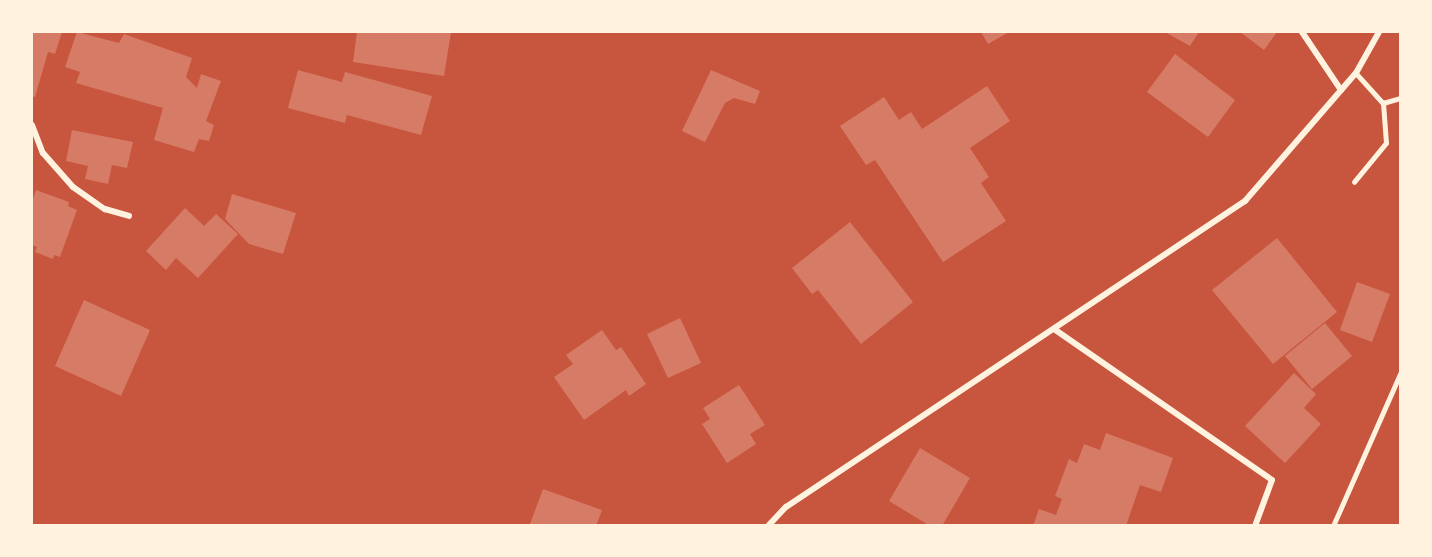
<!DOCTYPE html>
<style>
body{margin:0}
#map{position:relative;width:1432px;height:557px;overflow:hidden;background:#c8553d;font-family:Karla,sans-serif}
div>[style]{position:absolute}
.building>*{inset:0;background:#d67c66}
.service>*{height:4.5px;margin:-2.25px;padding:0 2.25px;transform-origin:2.25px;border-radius:2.25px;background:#fff3e0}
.minor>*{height:6px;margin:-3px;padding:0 3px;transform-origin:3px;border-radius:3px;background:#fff3e0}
span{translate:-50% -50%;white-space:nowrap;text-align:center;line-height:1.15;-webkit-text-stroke:6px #fff3e0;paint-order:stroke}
.frame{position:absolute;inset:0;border:33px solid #fff3e0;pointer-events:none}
</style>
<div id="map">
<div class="building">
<i style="clip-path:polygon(32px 32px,62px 32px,55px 54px,48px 52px,35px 97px,32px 96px)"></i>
<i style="clip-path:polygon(77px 32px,119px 43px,124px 34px,192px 58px,186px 77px,197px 88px,201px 74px,221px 81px,206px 121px,214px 125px,209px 141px,199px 139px,194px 152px,154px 140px,163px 108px,76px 83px,80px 72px,65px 67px)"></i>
<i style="clip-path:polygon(357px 32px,451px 32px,444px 76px,353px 62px)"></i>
<i style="clip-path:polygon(981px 32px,1009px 32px,988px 44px)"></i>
<i style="clip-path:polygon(1165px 32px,1199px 32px,1190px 46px)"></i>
<i style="clip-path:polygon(1240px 32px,1277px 32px,1264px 50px)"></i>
<i style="clip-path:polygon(1175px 54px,1235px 100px,1208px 137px,1147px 92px)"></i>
<i style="clip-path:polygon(298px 70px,342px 82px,345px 72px,432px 96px,421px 135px,347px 115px,345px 123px,288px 108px)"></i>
<i style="clip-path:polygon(711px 70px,760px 91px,755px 104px,734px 98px,725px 103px,705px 142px,682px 131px)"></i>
<i style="clip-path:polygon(987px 86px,1010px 121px,970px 148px,989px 177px,981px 183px,1006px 221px,943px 262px,875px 160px,866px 165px,840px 126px,884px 97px,899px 120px,911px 112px,922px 129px)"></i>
<i style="clip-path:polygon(72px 130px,133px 142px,127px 168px,112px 165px,108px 184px,85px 179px,88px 166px,66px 161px)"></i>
<i style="clip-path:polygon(36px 190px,69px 202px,68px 206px,77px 210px,60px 257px,54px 255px,53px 259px,35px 252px,37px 247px,32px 245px,32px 202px)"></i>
<i style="clip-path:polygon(232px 194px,296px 213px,283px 254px,249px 244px,225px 219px)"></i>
<i style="clip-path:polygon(185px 208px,204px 226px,216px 214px,238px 234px,198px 278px,176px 258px,166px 270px,146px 251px)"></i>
<i style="clip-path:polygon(850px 222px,913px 302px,861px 344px,818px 290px,812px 294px,792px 268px)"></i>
<i style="clip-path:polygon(1277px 238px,1337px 312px,1273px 364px,1212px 290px)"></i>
<i style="clip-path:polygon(1357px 282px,1390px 294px,1372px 342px,1340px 330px)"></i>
<i style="clip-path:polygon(84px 300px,150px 330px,121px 396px,55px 366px)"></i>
<i style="clip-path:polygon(680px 318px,701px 363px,668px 378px,647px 334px)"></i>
<i style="clip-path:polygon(1325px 323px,1352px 356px,1312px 389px,1285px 356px)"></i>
<i style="clip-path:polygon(602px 330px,616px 350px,621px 347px,646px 384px,629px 396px,626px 390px,584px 420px,554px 377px,573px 364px,566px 355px)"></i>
<i style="clip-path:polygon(1294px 373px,1316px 394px,1304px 408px,1321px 424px,1285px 463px,1245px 426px)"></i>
<i style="clip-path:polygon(739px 385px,765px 425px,750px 434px,756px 444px,727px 463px,702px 424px,710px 419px,703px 408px)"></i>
<i style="clip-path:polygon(1106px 433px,1173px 458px,1161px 492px,1140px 485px,1126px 526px,1033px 526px,1039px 509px,1056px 515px,1062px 499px,1055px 496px,1069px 459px,1077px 463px,1084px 444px,1100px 450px)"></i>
<i style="clip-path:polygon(920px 448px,970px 478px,942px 526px,930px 526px,889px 501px)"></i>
<i style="clip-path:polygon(543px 489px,602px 510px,596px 526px,530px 524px)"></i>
</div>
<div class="service">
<i style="left:1356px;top:73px;width:40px;rotate:48deg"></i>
<i style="left:1383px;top:103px;width:18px;rotate:-16deg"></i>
<i style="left:1354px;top:182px;width:50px;rotate:-50.6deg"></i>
<i style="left:1386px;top:143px;width:40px;rotate:-94.3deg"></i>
<i style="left:1333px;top:526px;width:166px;rotate:-66.2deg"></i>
</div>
<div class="minor">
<i style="left:1302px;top:32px;width:70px;rotate:56.1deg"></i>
<i style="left:32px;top:125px;width:30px;rotate:69deg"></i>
<i style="left:43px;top:153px;width:45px;rotate:48.6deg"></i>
<i style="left:73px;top:187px;width:39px;rotate:35deg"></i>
<i style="left:105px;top:209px;width:25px;rotate:16deg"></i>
<i style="left:1054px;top:329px;width:265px;rotate:34.7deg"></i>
<i style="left:1272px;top:480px;width:49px;rotate:110.3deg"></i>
<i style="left:768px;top:526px;width:26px;rotate:-47deg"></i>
<i style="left:786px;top:507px;width:552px;rotate:-33.69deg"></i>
<i style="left:1245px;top:201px;width:169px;rotate:-49.1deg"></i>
<i style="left:1356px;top:73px;width:47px;rotate:-60.7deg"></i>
</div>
<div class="frame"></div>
</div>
